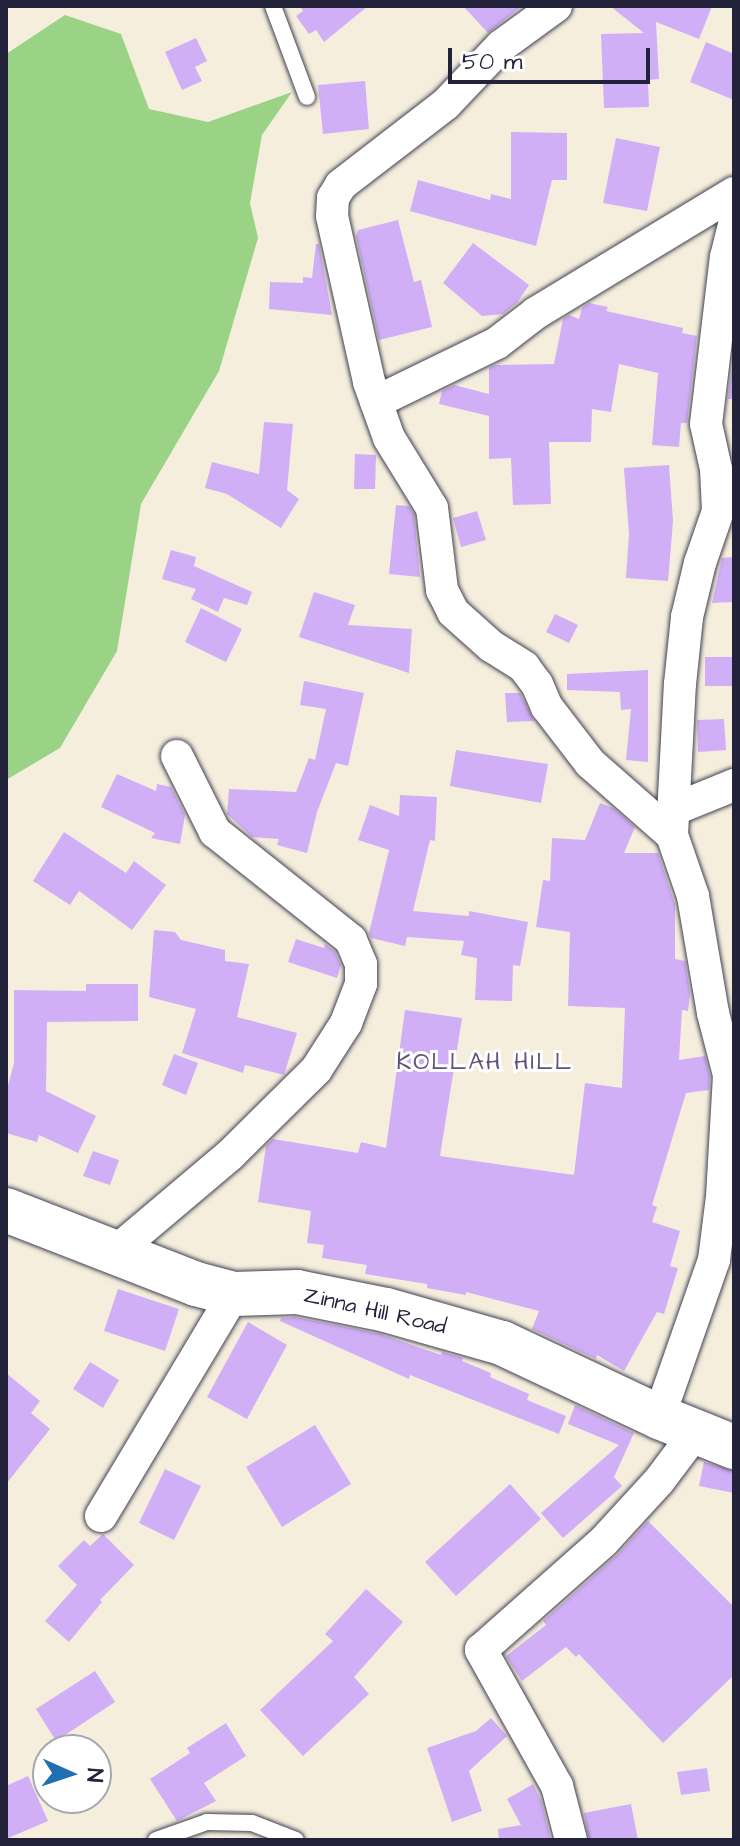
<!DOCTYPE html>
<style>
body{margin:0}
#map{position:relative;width:740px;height:1846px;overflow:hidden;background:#f5eedd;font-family:"Architects Daughter",sans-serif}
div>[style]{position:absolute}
.green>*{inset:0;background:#9bd386}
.building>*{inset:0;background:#d1aff7}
.roads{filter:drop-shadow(0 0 2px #424153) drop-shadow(0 0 2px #424153)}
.lane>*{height:16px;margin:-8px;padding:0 8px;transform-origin:8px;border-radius:8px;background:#fff}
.street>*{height:32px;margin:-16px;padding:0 16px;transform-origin:16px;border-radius:16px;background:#fff}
.secondary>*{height:44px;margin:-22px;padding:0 22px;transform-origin:22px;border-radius:22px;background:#fff}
span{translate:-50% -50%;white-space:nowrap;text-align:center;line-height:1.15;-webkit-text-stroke:6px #fff;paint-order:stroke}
.street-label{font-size:22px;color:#22223b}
.neighbourhood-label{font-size:24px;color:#5f537d;letter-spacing:2px}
.frame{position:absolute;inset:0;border:8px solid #22223b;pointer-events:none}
.north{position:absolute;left:32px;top:1734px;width:80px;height:80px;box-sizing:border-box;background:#fff;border:2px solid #a7a7b1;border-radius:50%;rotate:93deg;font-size:22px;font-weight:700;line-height:32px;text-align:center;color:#22223b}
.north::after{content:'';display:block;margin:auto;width:28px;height:36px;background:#1f6fb2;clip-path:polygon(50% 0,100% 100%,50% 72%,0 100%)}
.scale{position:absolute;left:448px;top:48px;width:202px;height:36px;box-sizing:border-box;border:4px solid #22223b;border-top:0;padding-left:10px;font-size:24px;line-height:28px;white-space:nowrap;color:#22223b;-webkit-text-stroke:6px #fff;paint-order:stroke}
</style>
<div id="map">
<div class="green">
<i style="clip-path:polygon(65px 15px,121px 34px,149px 109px,208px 122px,292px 92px,262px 135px,250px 203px,258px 238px,219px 371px,141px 504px,117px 651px,60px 748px,6px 780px,6px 54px)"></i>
</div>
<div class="building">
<i style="clip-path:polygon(300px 6px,368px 6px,324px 42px,316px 30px,309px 34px,296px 16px,303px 11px)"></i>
<i style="clip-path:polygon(463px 6px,522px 6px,488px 33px)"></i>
<i style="clip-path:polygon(610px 6px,712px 6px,699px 39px,656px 22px,659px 79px,648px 80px,649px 107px,604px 108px,601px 34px,644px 33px)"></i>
<i style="clip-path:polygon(196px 38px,207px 61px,195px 67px,202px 81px,182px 90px,165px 52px)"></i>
<i style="clip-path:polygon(706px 42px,734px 54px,734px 100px,690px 82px)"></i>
<i style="clip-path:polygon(365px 81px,369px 129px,323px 134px,318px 85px)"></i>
<i style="clip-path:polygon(511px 132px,567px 133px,567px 180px,552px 180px,536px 246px,410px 211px,418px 180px,490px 200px,491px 194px,511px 199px)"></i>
<i style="clip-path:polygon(616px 138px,660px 147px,647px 211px,603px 203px)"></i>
<i style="clip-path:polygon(398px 220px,414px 282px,421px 280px,432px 327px,379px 340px,356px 236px,358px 230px)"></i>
<i style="clip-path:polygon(473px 243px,529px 285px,517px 303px,503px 314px,482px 316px,443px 283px)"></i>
<i style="clip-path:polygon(316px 244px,319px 244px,332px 315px,269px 309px,270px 282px,303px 283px,303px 277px,312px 278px)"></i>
<i style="clip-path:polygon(589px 303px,608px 307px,606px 311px,683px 328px,682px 333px,697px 336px,687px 423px,681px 423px,679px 447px,652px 445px,658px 373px,619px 364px,611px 412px,592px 409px,591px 442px,549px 442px,551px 504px,513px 505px,511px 458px,489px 459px,489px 416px,439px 404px,442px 391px,454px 385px,489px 394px,489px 368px,495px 365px,554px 364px,563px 319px,569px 315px,579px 319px,582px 308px)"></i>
<i style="clip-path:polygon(734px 350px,734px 399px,728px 399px)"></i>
<i style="clip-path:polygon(264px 422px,293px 424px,287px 490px,299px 499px,281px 528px,227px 494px,205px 488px,212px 462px,259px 474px)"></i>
<i style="clip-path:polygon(355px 454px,376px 455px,375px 489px,354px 489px)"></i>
<i style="clip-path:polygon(669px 465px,673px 521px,668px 581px,626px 578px,629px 534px,624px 468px)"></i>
<i style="clip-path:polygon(396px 505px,409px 506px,414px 514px,420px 577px,389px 574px)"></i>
<i style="clip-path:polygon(477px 511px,486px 540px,461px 547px,453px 518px)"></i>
<i style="clip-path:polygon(171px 550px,196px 557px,194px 566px,252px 592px,247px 605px,224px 598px,218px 612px,191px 599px,196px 589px,162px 579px)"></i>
<i style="clip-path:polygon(734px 557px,734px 602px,712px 603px,722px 558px)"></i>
<i style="clip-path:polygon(314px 592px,355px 605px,348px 625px,412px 629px,409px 673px,299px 637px)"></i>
<i style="clip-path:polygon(201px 608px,242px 629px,226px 662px,185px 642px)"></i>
<i style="clip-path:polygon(555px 614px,578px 625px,569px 643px,546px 632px)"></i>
<i style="clip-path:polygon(705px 657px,734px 657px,734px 686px,705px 686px)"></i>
<i style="clip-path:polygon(648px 670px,648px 762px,626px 760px,631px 709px,621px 710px,620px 692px,567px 690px,567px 674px)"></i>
<i style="clip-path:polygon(304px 681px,364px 693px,348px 766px,336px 763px,317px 812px,307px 853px,277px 845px,279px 839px,252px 837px,227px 814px,229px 789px,296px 792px,309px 758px,315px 760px,326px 709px,300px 705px)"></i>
<i style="clip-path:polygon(505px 693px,520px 693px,534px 721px,507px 722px)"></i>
<i style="clip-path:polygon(724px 719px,726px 750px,698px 752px,697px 720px)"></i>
<i style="clip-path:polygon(456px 750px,548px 764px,541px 803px,450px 786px)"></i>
<i style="clip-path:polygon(117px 774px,156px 791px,157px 784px,171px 787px,185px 815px,180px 844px,151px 838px,155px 833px,101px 807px)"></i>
<i style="clip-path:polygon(400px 795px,437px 797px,435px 841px,430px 840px,413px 911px,469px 916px,469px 911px,528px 922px,520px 966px,513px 965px,512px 1001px,475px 1000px,477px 958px,461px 955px,464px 941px,407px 937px,405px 946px,371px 938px,369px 933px,389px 850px,358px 840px,370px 805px,399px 816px)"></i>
<i style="clip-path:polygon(600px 803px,613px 808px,635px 827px,624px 853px,658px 853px,675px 904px,675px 959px,685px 961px,690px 994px,688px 1011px,682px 1010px,679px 1060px,705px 1056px,710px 1077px,709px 1090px,686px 1093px,652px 1205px,657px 1207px,652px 1222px,680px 1231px,670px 1266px,678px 1268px,664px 1314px,657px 1312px,624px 1371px,597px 1355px,596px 1359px,532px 1329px,539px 1311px,466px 1292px,466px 1295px,427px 1288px,427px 1284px,365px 1274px,367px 1265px,322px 1258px,324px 1245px,307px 1243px,311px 1211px,258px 1202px,266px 1146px,273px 1139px,358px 1153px,361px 1142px,386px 1148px,405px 1010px,462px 1018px,440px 1156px,574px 1175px,585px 1083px,622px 1088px,625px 1008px,568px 1006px,570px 932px,536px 927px,543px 880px,550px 881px,552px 838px,585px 840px)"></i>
<i style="clip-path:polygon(64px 832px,126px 873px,134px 861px,166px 885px,132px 930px,79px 891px,70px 905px,33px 881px)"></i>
<i style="clip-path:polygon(154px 930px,175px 932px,181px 940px,225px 950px,225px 961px,249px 964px,237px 1017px,297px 1033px,284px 1075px,245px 1065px,243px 1073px,182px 1053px,196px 1009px,149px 997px)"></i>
<i style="clip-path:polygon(296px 939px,324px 948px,325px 944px,335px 952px,341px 965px,337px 978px,288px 962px)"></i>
<i style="clip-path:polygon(86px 984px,138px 984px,138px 1021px,47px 1022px,46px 1091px,96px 1116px,78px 1153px,39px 1135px,37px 1142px,6px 1133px,6px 1093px,14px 1063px,14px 990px,86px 991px)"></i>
<i style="clip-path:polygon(174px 1054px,198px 1063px,186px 1095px,162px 1085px)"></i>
<i style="clip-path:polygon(93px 1151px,119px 1160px,110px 1185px,83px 1176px)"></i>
<i style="clip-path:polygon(118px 1289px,179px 1309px,165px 1351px,104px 1331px)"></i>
<i style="clip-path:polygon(295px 1317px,380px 1334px,441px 1355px,442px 1352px,463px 1358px,462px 1361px,491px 1373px,490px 1377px,529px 1394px,527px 1400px,566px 1416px,559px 1434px,410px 1375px,409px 1379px,280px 1321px,281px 1318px)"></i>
<i style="clip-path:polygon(248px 1322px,287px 1345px,247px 1419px,207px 1397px)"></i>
<i style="clip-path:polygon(90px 1362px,119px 1380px,103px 1408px,73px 1389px)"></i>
<i style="clip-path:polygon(6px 1373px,40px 1401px,31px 1413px,50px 1429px,6px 1484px)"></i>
<i style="clip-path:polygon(575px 1405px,634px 1433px,614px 1477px,622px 1486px,563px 1538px,541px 1513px,619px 1445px,568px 1424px)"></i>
<i style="clip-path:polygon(315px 1425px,351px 1484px,282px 1527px,246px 1467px)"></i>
<i style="clip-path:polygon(704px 1462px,734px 1471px,734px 1493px,699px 1486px)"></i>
<i style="clip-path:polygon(165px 1469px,201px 1486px,174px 1540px,139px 1523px)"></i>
<i style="clip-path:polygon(510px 1484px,541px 1519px,456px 1596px,425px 1562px)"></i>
<i style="clip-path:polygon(648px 1521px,734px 1607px,734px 1675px,663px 1743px,579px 1654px,576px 1657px,566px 1647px,522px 1681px,506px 1656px,546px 1625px,543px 1621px,617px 1555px)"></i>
<i style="clip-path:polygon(103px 1534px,134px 1565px,100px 1600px,102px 1602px,69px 1642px,45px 1621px,77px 1585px,58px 1566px,84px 1540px,90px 1546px)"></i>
<i style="clip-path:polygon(366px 1589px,403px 1622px,354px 1677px,369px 1694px,303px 1756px,260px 1710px,333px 1641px,325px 1634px)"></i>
<i style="clip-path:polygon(95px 1671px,115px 1702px,56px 1741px,36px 1709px)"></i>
<i style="clip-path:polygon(491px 1718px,507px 1736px,469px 1771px,482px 1811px,452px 1822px,427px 1748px,476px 1731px)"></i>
<i style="clip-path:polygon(226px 1723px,246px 1756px,204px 1783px,216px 1801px,177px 1821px,150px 1779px,190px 1753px,187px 1748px)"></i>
<i style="clip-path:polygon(707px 1768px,710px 1791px,681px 1795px,677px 1772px)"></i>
<i style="clip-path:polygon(28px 1776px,48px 1821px,6px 1839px,6px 1786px)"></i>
<i style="clip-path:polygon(533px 1784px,541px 1800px,551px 1840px,499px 1840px,498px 1829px,521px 1825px,507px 1799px)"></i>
<i style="clip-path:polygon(631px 1804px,638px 1840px,589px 1840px,584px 1813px)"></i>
</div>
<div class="roads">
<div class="lane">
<i style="left:273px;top:6px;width:97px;rotate:69.5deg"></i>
<i style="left:156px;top:1840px;width:54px;rotate:-19.4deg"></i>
<i style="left:207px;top:1822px;width:45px;rotate:1.3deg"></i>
<i style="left:252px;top:1823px;width:47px;rotate:21.1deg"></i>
</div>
<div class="street">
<i style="left:556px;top:6px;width:68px;rotate:144deg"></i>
<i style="left:501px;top:46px;width:80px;rotate:133.5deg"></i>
<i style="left:446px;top:104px;width:133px;rotate:142.4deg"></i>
<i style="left:341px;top:185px;width:15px;rotate:122deg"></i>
<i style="left:333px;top:198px;width:18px;rotate:93deg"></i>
<i style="left:332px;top:216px;width:170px;rotate:77.4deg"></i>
<i style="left:369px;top:382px;width:59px;rotate:70.3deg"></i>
<i style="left:389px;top:438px;width:82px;rotate:58.4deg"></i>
<i style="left:432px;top:508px;width:83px;rotate:83deg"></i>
<i style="left:442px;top:590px;width:25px;rotate:63deg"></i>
<i style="left:453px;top:612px;width:51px;rotate:41.8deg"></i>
<i style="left:491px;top:646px;width:39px;rotate:32deg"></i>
<i style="left:524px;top:667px;width:21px;rotate:53deg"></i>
<i style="left:537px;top:684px;width:25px;rotate:67deg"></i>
<i style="left:547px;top:707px;width:71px;rotate:52.5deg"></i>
<i style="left:590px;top:763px;width:109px;rotate:41.3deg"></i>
<i style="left:376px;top:402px;width:135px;rotate:-26deg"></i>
<i style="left:497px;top:343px;width:49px;rotate:-37.6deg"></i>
<i style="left:536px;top:313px;width:232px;rotate:-31.2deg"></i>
<i style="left:675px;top:809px;width:64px;rotate:-22.1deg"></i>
<i style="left:114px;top:1253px;width:153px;rotate:-40.2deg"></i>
<i style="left:231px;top:1154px;width:120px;rotate:-44.7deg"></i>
<i style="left:316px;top:1070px;width:56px;rotate:-57.4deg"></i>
<i style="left:346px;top:1023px;width:42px;rotate:-69deg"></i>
<i style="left:361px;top:984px;width:20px;rotate:-90deg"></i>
<i style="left:361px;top:964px;width:26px;rotate:-113deg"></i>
<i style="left:351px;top:940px;width:174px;rotate:-141.5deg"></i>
<i style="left:215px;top:832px;width:85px;rotate:-116.6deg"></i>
<i style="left:659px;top:1417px;width:166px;rotate:-70.7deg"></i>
<i style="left:714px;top:1260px;width:64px;rotate:-82.8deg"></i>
<i style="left:722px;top:1197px;width:122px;rotate:-86.7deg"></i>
<i style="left:729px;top:1075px;width:64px;rotate:-104.5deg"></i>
<i style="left:713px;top:1013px;width:119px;rotate:-99.7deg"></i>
<i style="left:693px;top:896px;width:65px;rotate:-109deg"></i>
<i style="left:672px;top:835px;width:151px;rotate:-87deg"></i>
<i style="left:680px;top:684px;width:67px;rotate:-84deg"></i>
<i style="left:687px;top:617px;width:56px;rotate:-76.5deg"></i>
<i style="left:700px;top:563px;width:55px;rotate:-70.9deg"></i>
<i style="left:718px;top:511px;width:42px;rotate:-92.7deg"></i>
<i style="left:716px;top:469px;width:46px;rotate:-102.5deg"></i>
<i style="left:706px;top:424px;width:168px;rotate:-83.2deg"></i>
<i style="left:726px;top:257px;width:33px;rotate:-76deg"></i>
<i style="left:101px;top:1516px;width:259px;rotate:-59.1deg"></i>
<i style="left:571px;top:1840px;width:56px;rotate:-104.5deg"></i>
<i style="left:557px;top:1786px;width:156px;rotate:-119.2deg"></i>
<i style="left:481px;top:1650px;width:164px;rotate:-41.5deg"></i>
<i style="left:604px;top:1541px;width:81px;rotate:-47.5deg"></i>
<i style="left:659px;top:1481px;width:60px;rotate:-53.1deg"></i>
</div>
<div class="secondary">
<i style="left:6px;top:1210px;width:204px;rotate:21.3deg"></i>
<i style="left:196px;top:1284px;width:39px;rotate:15deg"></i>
<i style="left:234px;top:1294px;width:63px;rotate:-1.8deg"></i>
<i style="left:297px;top:1292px;width:91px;rotate:11.4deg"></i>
<i style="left:386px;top:1310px;width:121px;rotate:15.9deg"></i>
<i style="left:502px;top:1343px;width:174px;rotate:25.2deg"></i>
<i style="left:659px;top:1417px;width:81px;rotate:21.8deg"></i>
</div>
</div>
<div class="street-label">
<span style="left:375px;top:1311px;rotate:13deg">Zinna Hill Road</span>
</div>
<div class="neighbourhood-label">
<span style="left:485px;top:1063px">KOLLAH HILL</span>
</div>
<div class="frame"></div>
<div class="north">N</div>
<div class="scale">50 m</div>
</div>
